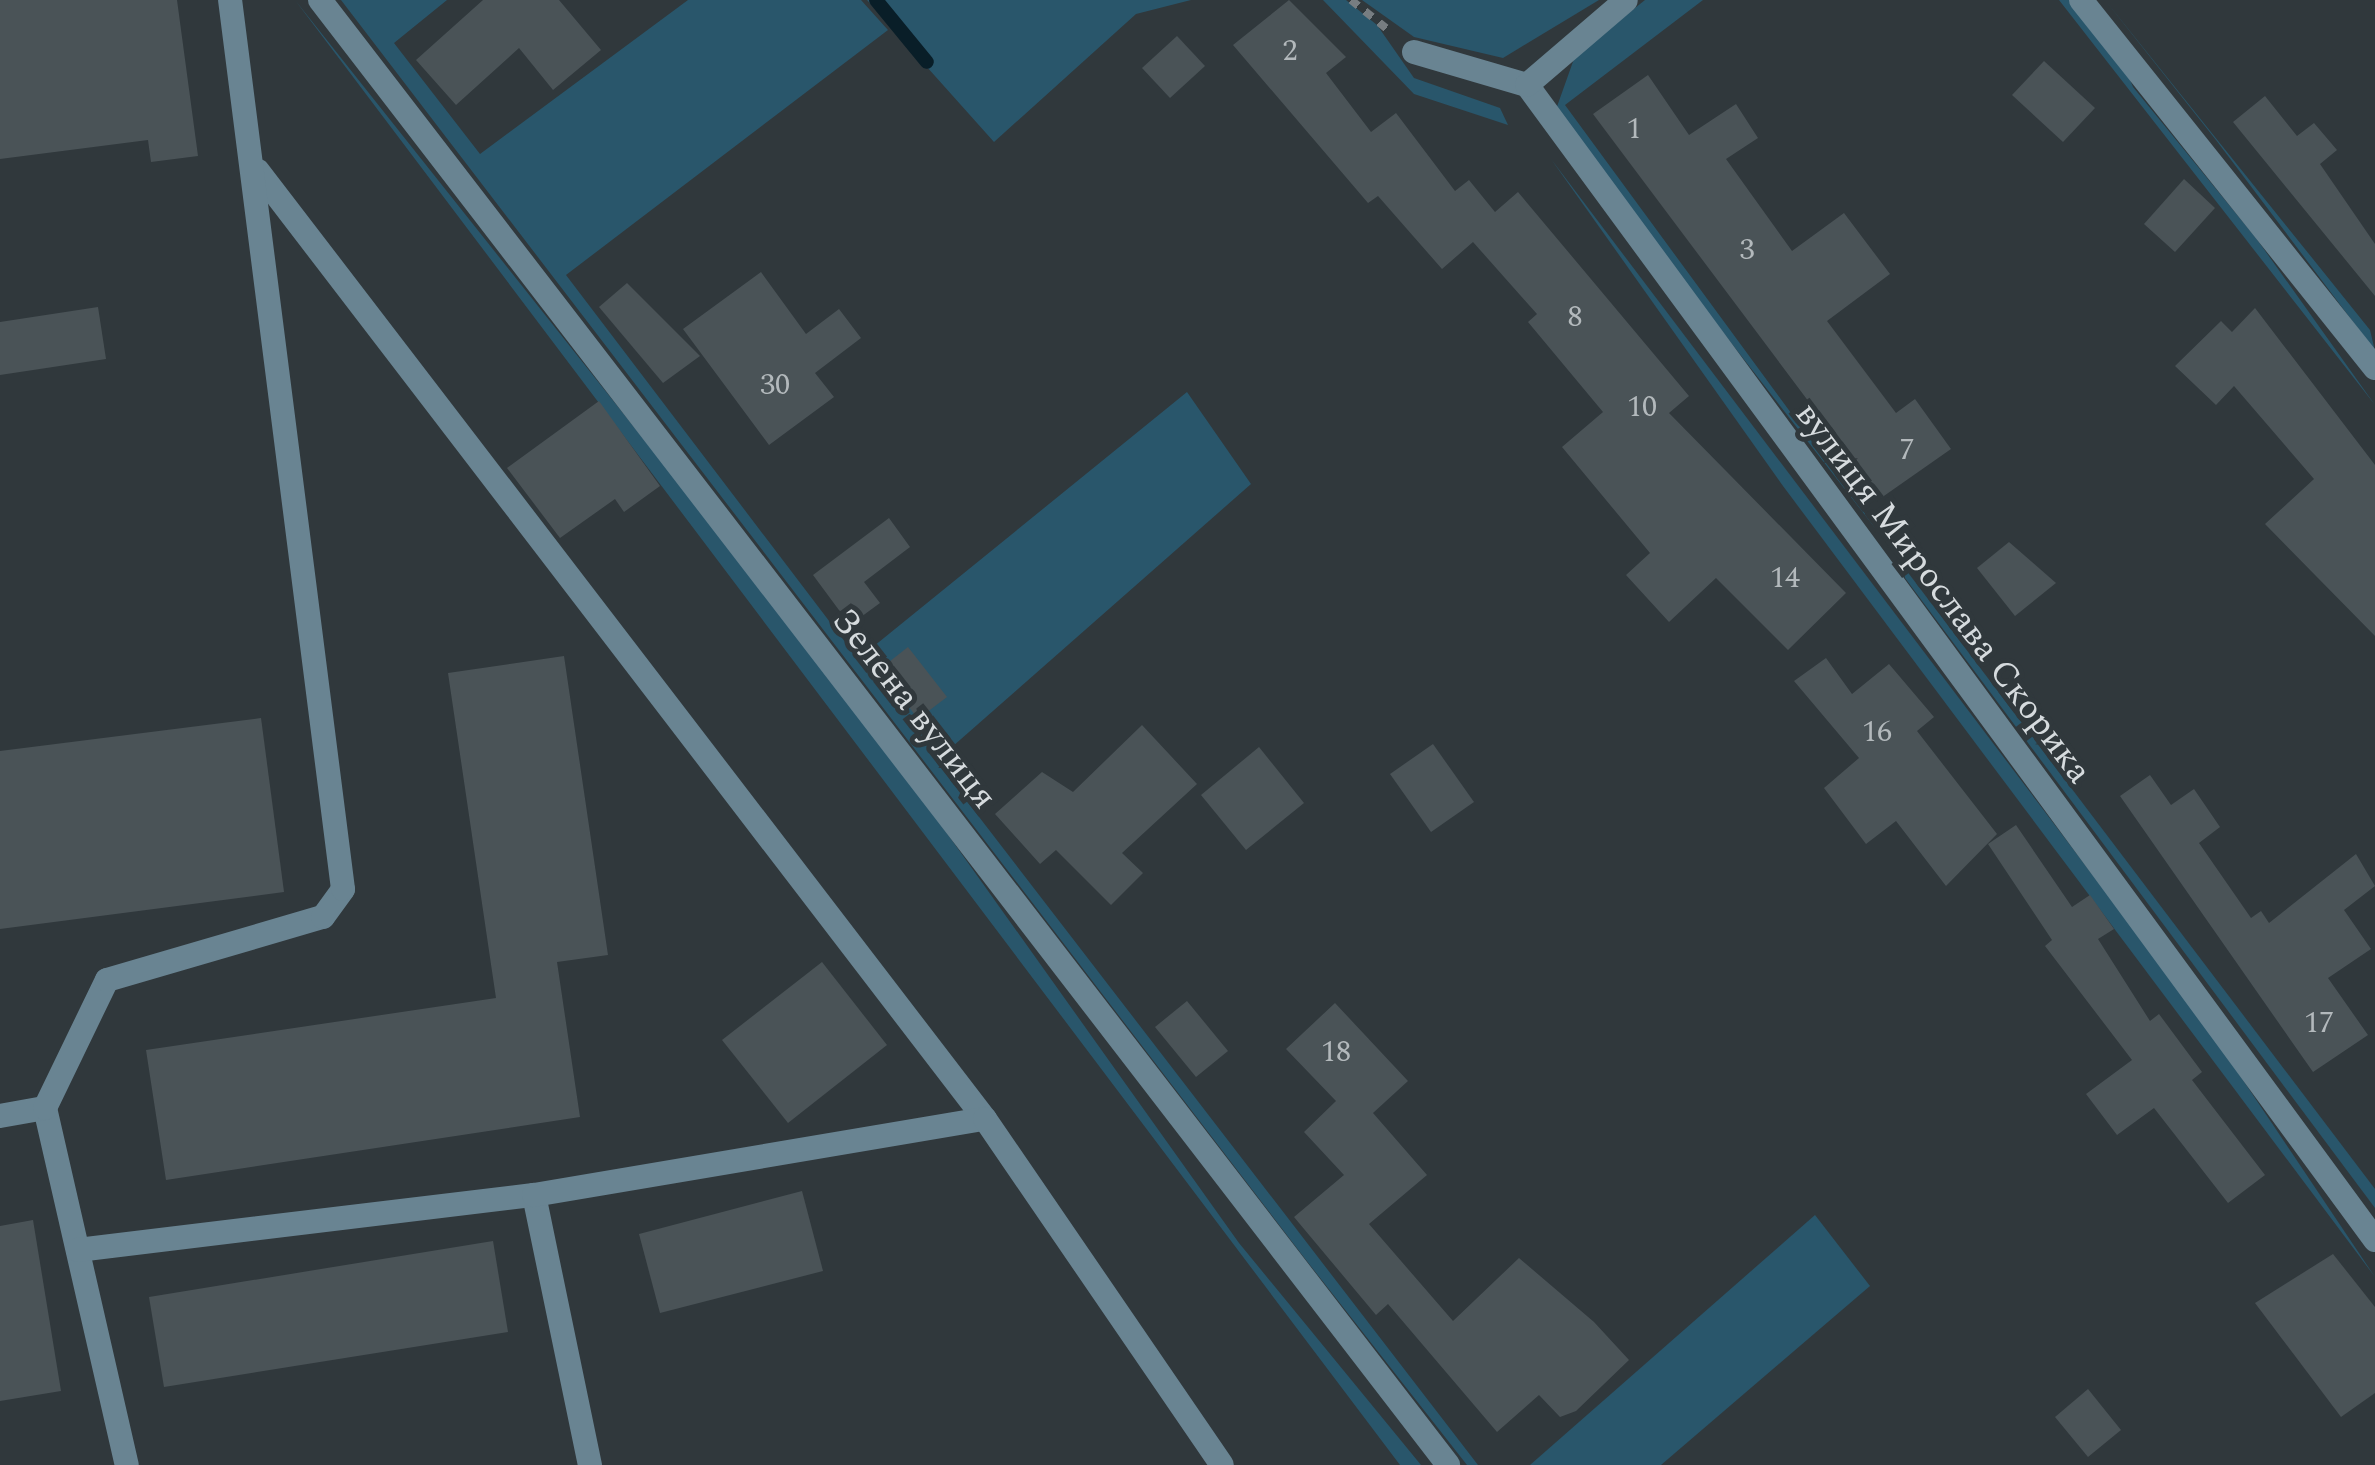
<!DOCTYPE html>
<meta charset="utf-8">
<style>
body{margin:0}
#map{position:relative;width:2375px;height:1465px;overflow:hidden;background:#30383c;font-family:Spectral,serif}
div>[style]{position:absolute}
.green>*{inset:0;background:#29566b}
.stream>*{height:14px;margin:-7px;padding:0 7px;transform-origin:7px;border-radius:7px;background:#091e28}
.building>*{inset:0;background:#4a5357}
.path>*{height:8px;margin-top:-4px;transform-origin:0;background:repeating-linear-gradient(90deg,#777d81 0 9px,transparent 0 18px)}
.lane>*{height:24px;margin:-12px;padding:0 12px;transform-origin:12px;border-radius:12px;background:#698492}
.street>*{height:24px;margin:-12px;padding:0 12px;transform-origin:12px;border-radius:12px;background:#698492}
span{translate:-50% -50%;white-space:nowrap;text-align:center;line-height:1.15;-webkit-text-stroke:10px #30383c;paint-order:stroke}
.number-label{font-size:30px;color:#b3b9bc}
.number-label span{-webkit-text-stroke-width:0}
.street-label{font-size:36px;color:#d6dbde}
</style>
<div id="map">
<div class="green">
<i style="clip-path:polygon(295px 0,862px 714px,1239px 1243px,1421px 1465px,1400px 1465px)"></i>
<i style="clip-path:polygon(341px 0,447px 0,394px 43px,480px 154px,688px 0,861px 0,888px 30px,566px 275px,858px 659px,1187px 392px,1251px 484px,936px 761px,1478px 1465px,1467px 1465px,1306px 1260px)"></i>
<i style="clip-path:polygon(867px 0,1191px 0,1136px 14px,994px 142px)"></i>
<i style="clip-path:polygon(1323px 0,1346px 0,1377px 25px,1414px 78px,1500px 108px,1508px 125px,1414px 94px)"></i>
<i style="clip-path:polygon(1362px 0,1599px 0,1503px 58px,1414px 37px)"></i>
<i style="clip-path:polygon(1645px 0,1703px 0,1565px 105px,1882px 537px,1554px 115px,1575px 56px)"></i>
<i style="clip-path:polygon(2059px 0,2073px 0,2120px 55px,2133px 87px,2256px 238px,2375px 405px)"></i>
<i style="clip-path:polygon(2105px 0,2370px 330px,2375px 351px,2216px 140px)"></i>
<i style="clip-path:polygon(1551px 159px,2204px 1022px,2375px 1277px,1783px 486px)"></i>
<i style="clip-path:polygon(1903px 566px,2375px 1189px,2375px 1208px,1905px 578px)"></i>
<i style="clip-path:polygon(1815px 1215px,1870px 1286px,1661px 1465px,1530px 1465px)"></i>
</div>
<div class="stream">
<i style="left:876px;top:0;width:80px;rotate:50.6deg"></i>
</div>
<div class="building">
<i style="clip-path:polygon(0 0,177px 0,198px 156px,151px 162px,148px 140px,0 159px)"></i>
<i style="clip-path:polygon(483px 0,559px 0,601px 50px,553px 90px,519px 48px,456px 105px,416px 60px)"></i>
<i style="clip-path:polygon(1289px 0,1346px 57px,1326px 73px,1371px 132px,1396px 113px,1455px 191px,1469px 180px,1495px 212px,1518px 192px,1689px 396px,1669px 413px,1846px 593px,1788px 650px,1716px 578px,1669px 622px,1626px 575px,1650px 553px,1562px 447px,1603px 412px,1528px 322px,1537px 314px,1473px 242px,1442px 269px,1378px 196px,1368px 203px,1233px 45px)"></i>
<i style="clip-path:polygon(1177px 36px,1205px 66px,1170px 98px,1142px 68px)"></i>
<i style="clip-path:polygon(2044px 61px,2095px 108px,2063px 142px,2012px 95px)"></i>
<i style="clip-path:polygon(1648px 75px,1689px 135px,1736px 104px,1758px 138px,1726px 159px,1792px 251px,1844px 213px,1890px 274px,1827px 321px,1896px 413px,1915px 399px,1951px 449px,1881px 498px,1593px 114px)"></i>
<i style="clip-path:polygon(2265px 96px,2297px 136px,2314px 123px,2337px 150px,2320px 164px,2375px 244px,2375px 296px,2233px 122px)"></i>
<i style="clip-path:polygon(2184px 179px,2215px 208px,2175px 252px,2144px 224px)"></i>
<i style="clip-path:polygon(761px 272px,806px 334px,839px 309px,861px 338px,815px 373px,834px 397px,769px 445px,683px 329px)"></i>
<i style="clip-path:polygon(627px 283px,700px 356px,663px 383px,599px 307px)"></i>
<i style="clip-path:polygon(98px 307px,106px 359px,0 375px,0 322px)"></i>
<i style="clip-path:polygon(2255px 308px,2375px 465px,2375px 636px,2265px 524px,2314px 479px,2234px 386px,2216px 405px,2175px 366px,2221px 321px,2232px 332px)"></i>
<i style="clip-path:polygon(599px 401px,660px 486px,624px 512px,615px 499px,560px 538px,507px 468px)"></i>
<i style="clip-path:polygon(889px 518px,910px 547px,864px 582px,880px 603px,850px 625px,813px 575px)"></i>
<i style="clip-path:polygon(2009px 542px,2056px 583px,2015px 616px,1977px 568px)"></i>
<i style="clip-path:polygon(908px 647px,947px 697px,918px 719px,880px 669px)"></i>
<i style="clip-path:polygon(564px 656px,608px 955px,557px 962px,580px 1117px,166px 1180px,146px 1050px,496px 998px,448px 673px)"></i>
<i style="clip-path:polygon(1826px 658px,1852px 694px,1889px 664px,1934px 717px,1917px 731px,1997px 834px,1946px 886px,1896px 821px,1866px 844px,1824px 788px,1859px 758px,1794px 681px)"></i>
<i style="clip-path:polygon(261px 718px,284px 892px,0 929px,0 751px)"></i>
<i style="clip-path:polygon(1142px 725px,1197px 784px,1122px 853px,1143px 873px,1111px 905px,1056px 850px,1040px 864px,995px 814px,1042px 772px,1073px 792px)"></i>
<i style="clip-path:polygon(1433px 744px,1474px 802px,1431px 832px,1390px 774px)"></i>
<i style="clip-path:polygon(1259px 747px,1304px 803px,1246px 850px,1201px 795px)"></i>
<i style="clip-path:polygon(2150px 775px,2171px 805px,2194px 789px,2220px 827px,2199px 843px,2251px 918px,2261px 911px,2269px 923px,2356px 854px,2375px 886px,2344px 910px,2371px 949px,2328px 978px,2368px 1035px,2313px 1072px,2120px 796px)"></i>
<i style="clip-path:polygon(2016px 825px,2072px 907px,2090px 895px,2114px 929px,2098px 939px,2150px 1021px,2159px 1014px,2202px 1072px,2192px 1080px,2265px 1175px,2228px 1203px,2154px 1108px,2117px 1135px,2086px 1094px,2132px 1060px,2045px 946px,2052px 940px,1988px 844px)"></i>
<i style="clip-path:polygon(822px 962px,887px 1045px,788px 1123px,722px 1040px)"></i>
<i style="clip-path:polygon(1187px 1001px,1228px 1051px,1196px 1077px,1155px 1027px)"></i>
<i style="clip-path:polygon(1335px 1003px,1408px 1081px,1373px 1113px,1427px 1175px,1369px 1224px,1453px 1321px,1519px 1258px,1594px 1322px,1629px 1360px,1576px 1411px,1560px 1417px,1539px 1395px,1497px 1432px,1388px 1304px,1376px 1315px,1294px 1217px,1344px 1175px,1304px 1132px,1336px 1101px,1286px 1049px)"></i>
<i style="clip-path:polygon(802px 1191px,823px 1271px,660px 1313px,639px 1234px)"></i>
<i style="clip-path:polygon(33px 1220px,61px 1391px,0 1401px,0 1226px)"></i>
<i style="clip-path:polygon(493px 1241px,508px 1332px,164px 1387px,149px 1297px)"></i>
<i style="clip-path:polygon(2333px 1254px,2375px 1307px,2375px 1393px,2341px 1417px,2255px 1303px)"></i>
<i style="clip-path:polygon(2088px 1389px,2121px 1430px,2088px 1457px,2055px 1417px)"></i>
</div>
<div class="path">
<i style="left:1351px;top:0;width:53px;rotate:38.8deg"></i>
</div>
<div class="lane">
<i style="left:258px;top:171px;width:1195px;rotate:52.52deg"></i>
<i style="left:45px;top:1108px;width:366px;rotate:77.1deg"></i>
<i style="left:0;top:1116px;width:46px;rotate:-10.1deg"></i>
<i style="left:45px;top:1108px;width:142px;rotate:-64.2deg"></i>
<i style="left:107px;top:980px;width:225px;rotate:-16.3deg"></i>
<i style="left:323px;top:917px;width:34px;rotate:-54deg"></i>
<i style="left:343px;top:889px;width:896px;rotate:-97.24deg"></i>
<i style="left:534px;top:1195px;width:276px;rotate:78.3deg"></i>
<i style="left:78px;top:1250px;width:459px;rotate:-6.9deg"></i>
<i style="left:534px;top:1195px;width:457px;rotate:-9.6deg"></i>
<i style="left:985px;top:1119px;width:419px;rotate:55.6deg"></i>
</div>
<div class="street">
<i style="left:320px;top:0;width:1849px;rotate:52.4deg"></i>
<i style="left:2081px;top:0;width:471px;rotate:51.4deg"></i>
<i style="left:1414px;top:52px;width:118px;rotate:16.3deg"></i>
<i style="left:1527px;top:85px;width:1433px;rotate:53.71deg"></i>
<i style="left:1527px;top:85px;width:130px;rotate:-40.6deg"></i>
</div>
<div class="number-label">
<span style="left:1290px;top:51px">2</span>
<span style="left:1634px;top:129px">1</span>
<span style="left:1747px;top:250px">3</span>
<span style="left:1575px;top:317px">8</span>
<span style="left:775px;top:385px">30</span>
<span style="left:1642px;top:407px">10</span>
<span style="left:1907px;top:450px">7</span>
<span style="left:1785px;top:578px">14</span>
<span style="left:1877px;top:732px">16</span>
<span style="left:2319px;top:1023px">17</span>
<span style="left:1336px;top:1052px">18</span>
</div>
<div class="street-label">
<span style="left:1943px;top:593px;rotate:53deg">вулиця Мирослава Скорика</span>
<span style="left:914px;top:709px;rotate:52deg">Зелена вулиця</span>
</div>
</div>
